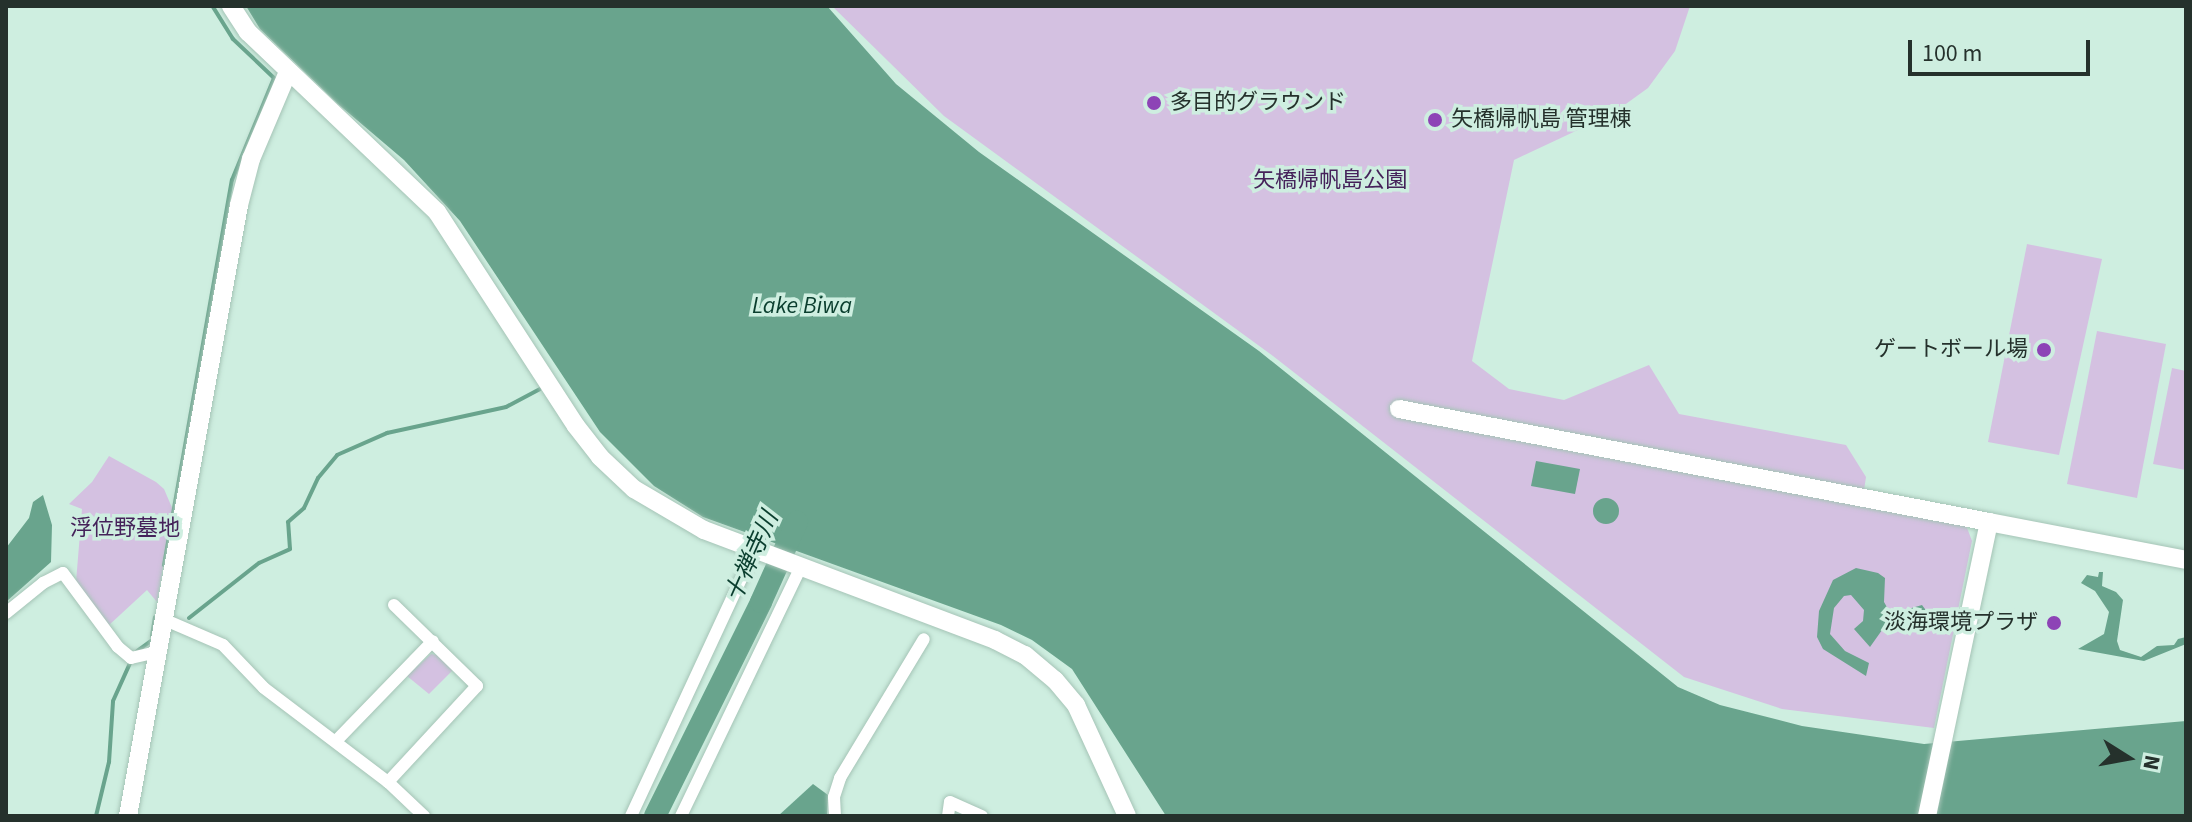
<!DOCTYPE html>
<meta charset="utf-8">
<style>
body{margin:0}
#map{position:relative;width:2192px;height:822px;overflow:hidden;background:#ceeee0;font-family:"Source Sans 3","Noto Sans JP",sans-serif}
div>[style]{position:absolute}
.green>*{inset:0;background:#d4c1e1}
.water>*{inset:0;background:#69a48d}
.round{border-radius:50%}
.stream>*{height:4px;margin:-2px;padding:0 2px;transform-origin:2px;border-radius:2px;background:#69a48d}
.river>*{height:22px;margin:-11px;padding:0 11px;transform-origin:11px;border-radius:11px;background:#69a48d}
.roads{filter:drop-shadow(0 0 2px #a5c4b6) drop-shadow(0 0 2px #a5c4b6)}
.street>*{height:12px;margin:-6px;padding:0 6px;transform-origin:6px;border-radius:6px;background:#fff}
.secondary>*{height:18px;margin:-9px;padding:0 9px;transform-origin:9px;border-radius:9px;background:#fff}
.dots>*{width:22px;height:22px;translate:-50% -50%;box-sizing:border-box;border:4px solid #ceeee0;border-radius:50%}
span{translate:-50% -50%;white-space:nowrap;text-align:center;line-height:1.15;-webkit-text-stroke:7px #ceeee0;paint-order:stroke}
.poi-label{font-size:22px;color:#25312c}
.left{translate:0 -50%;text-align:left}
.right{translate:-100% -50%;text-align:right}
.park-label{font-size:22px;color:#45225a}
.water-label{font-size:24px;color:#0a3e2e;font-style:italic}
.frame{position:absolute;inset:0;border:8px solid #25312c;pointer-events:none}
.north{position:absolute;left:2088px;top:718px;width:80px;height:80px;-webkit-text-stroke:6px #ceeee0;paint-order:stroke;rotate:101deg;font-size:22px;font-weight:700;line-height:32px;text-align:center;color:#25312c}
.north::after{content:'';display:block;margin:auto;width:28px;height:36px;background:#25312c;clip-path:polygon(50% 0,100% 100%,50% 72%,0 100%)}
.scale{position:absolute;left:1908px;top:40px;width:182px;height:36px;box-sizing:border-box;border:4px solid #25312c;border-top:0;padding-left:10px;font-size:24px;line-height:28px;white-space:nowrap;color:#25312c;-webkit-text-stroke:6px #ceeee0;paint-order:stroke}
</style>
<div id="map">
<div class="green">
<i style="clip-path:polygon(832px 6px,1690px 6px,1675px 51px,1648px 88px,1612px 114px,1514px 160px,1472px 361px,1509px 389px,1564px 400px,1649px 365px,1679px 414px,1846px 445px,1866px 477px,1862px 504px,1966px 525px,1972px 541px,1934px 728px,1782px 709px,1684px 677px,1273px 356px,944px 116px)"></i>
<i style="clip-path:polygon(2027px 244px,2102px 259px,2059px 455px,1988px 442px)"></i>
<i style="clip-path:polygon(2097px 331px,2166px 344px,2137px 498px,2067px 484px)"></i>
<i style="clip-path:polygon(2172px 368px,2186px 371px,2186px 470px,2153px 464px)"></i>
<i style="clip-path:polygon(109px 456px,156px 482px,164px 489px,173px 510px,157px 602px,147px 590px,108px 626px,76px 582px,82px 509px,69px 504px,92px 482px)"></i>
<i style="clip-path:polygon(431px 654px,442px 656px,453px 670px,429px 694px,407px 676px)"></i>
</div>
<div class="water">
<i style="clip-path:polygon(246px 6px,827px 6px,896px 84px,979px 152px,1259px 351px,1678px 687px,1720px 705px,1802px 726px,1924px 744px,2186px 721px,2186px 816px,1166px 816px,1072px 669px,1032px 640px,1001px 625px,703px 517px,654px 486px,600px 432px,460px 221px,404px 160px,338px 104px,260px 29px)"></i>
<i style="clip-path:polygon(1536px 461px,1580px 469px,1575px 494px,1531px 486px)"></i>
<i style="clip-path:polygon(43px 495px,52px 525px,51px 562px,6px 602px,6px 548px,29px 518px,33px 502px)"></i>
<i class="round" style="left:1593px;top:498px;width:26px;height:26px"></i>
<i style="clip-path:polygon(1856px 568px,1878px 573px,1885px 578px,1884px 602px,1888px 609px,1898px 612px,1922px 605px,1931px 617px,1929px 626px,1923px 629px,1912px 610px,1892px 616px,1870px 647px,1854px 629px,1863px 621px,1864px 610px,1851px 595px,1844px 596px,1834px 608px,1830px 634px,1845px 651px,1869px 663px,1866px 676px,1823px 649px,1817px 637px,1819px 611px,1833px 580px)"></i>
<i style="clip-path:polygon(2099px 572px,2103px 572px,2102px 586px,2116px 592px,2123px 600px,2117px 641px,2120px 650px,2141px 657px,2157px 646px,2174px 645px,2178px 639px,2186px 637px,2186px 644px,2144px 661px,2078px 649px,2104px 634px,2109px 612px,2095px 591px,2081px 583px,2087px 575px,2098px 577px)"></i>
<i style="clip-path:polygon(813px 784px,828px 795px,827px 816px,778px 816px)"></i>
</div>
<div class="stream">
<i style="left:164px;top:565px;width:391px;rotate:-80deg"></i>
<i style="left:232px;top:180px;width:110px;rotate:-67.6deg"></i>
<i style="left:274px;top:78px;width:57px;rotate:-136.4deg"></i>
<i style="left:233px;top:39px;width:39px;rotate:-122deg"></i>
<i style="left:189px;top:618px;width:89px;rotate:-38.2deg"></i>
<i style="left:259px;top:563px;width:34px;rotate:-24deg"></i>
<i style="left:290px;top:549px;width:27px;rotate:-94deg"></i>
<i style="left:288px;top:522px;width:21px;rotate:-41deg"></i>
<i style="left:304px;top:508px;width:33px;rotate:-65deg"></i>
<i style="left:318px;top:478px;width:30px;rotate:-50deg"></i>
<i style="left:337px;top:455px;width:55px;rotate:-23.7deg"></i>
<i style="left:387px;top:433px;width:122px;rotate:-12.3deg"></i>
<i style="left:506px;top:407px;width:38px;rotate:-28deg"></i>
<i style="left:152px;top:636px;width:19px;rotate:-81deg"></i>
<i style="left:137px;top:651px;width:17px;rotate:-36deg"></i>
<i style="left:96px;top:816px;width:56px;rotate:-76.5deg"></i>
<i style="left:109px;top:762px;width:61px;rotate:-86.2deg"></i>
<i style="left:113px;top:701px;width:44px;rotate:-65.8deg"></i>
</div>
<div class="river">
<i style="left:655px;top:816px;width:239px;rotate:-63.6deg"></i>
<i style="left:761px;top:602px;width:88px;rotate:-65.8deg"></i>
</div>
<div class="roads">
<div class="street">
<i style="left:6px;top:613px;width:48px;rotate:-39deg"></i>
<i style="left:43px;top:583px;width:22px;rotate:-27deg"></i>
<i style="left:63px;top:573px;width:92px;rotate:53.4deg"></i>
<i style="left:118px;top:647px;width:17px;rotate:40deg"></i>
<i style="left:131px;top:658px;width:27px;rotate:-13deg"></i>
<i style="left:163px;top:619px;width:65px;rotate:23.4deg"></i>
<i style="left:223px;top:645px;width:59px;rotate:46.4deg"></i>
<i style="left:264px;top:688px;width:156px;rotate:37.2deg"></i>
<i style="left:388px;top:782px;width:50px;rotate:43.4deg"></i>
<i style="left:336px;top:741px;width:139px;rotate:-45.9deg"></i>
<i style="left:388px;top:782px;width:131px;rotate:-47.2deg"></i>
<i style="left:477px;top:686px;width:116px;rotate:-135.7deg"></i>
<i style="left:631px;top:816px;width:292px;rotate:-65.1deg"></i>
<i style="left:681px;top:816px;width:274px;rotate:-64.3deg"></i>
<i style="left:835px;top:816px;width:19px;rotate:-93deg"></i>
<i style="left:834px;top:797px;width:20px;rotate:-72deg"></i>
<i style="left:840px;top:778px;width:162px;rotate:-58.9deg"></i>
<i style="left:948px;top:816px;width:14px;rotate:-82deg"></i>
<i style="left:950px;top:802px;width:35px;rotate:24deg"></i>
</div>
<div class="secondary">
<i style="left:231px;top:6px;width:31px;rotate:57deg"></i>
<i style="left:248px;top:32px;width:261px;rotate:43.6deg"></i>
<i style="left:437px;top:212px;width:255px;rotate:57deg"></i>
<i style="left:576px;top:426px;width:39px;rotate:52deg"></i>
<i style="left:600px;top:457px;width:47px;rotate:43.3deg"></i>
<i style="left:634px;top:489px;width:81px;rotate:30.4deg"></i>
<i style="left:704px;top:530px;width:311px;rotate:20.7deg"></i>
<i style="left:995px;top:640px;width:34px;rotate:27deg"></i>
<i style="left:1025px;top:655px;width:39px;rotate:40deg"></i>
<i style="left:1055px;top:680px;width:33px;rotate:50deg"></i>
<i style="left:1076px;top:705px;width:122px;rotate:65.3deg"></i>
<i style="left:1399px;top:409px;width:601px;rotate:10.84deg"></i>
<i style="left:128px;top:816px;width:621px;rotate:-79.7deg"></i>
<i style="left:239px;top:205px;width:48px;rotate:-75.4deg"></i>
<i style="left:251px;top:159px;width:95px;rotate:-67deg"></i>
<i style="left:1927px;top:816px;width:300px;rotate:-78.1deg"></i>
<i style="left:1989px;top:522px;width:201px;rotate:10.9deg"></i>
</div>
</div>
<div class="dots">
<i style="left:1154px;top:103px;background:#8d44b6"></i>
<i style="left:1435px;top:120px;background:#8d44b6"></i>
<i style="left:2044px;top:350px;background:#8d44b6"></i>
<i style="left:2054px;top:623px;background:#8d44b6"></i>
</div>
<div class="poi-label">
<span class="left" style="left:1170px;top:103px">多目的グラウンド</span>
<span class="left" style="left:1451px;top:120px">矢橋帰帆島 管理棟</span>
<span class="right" style="left:2028px;top:350px">ゲートボール場</span>
<span class="right" style="left:2038px;top:623px">淡海環境プラザ</span>
</div>
<div class="park-label">
<span style="left:1330px;top:181px">矢橋帰帆島公園</span>
<span style="left:125px;top:529px">浮位野墓地</span>
</div>
<div class="water-label">
<span style="left:802px;top:306px">Lake Biwa</span>
<span style="left:752px;top:557px;rotate:-66deg">十禅寺川</span>
</div>
<div class="frame"></div>
<div class="north">N</div>
<div class="scale">100 m</div>
</div>
